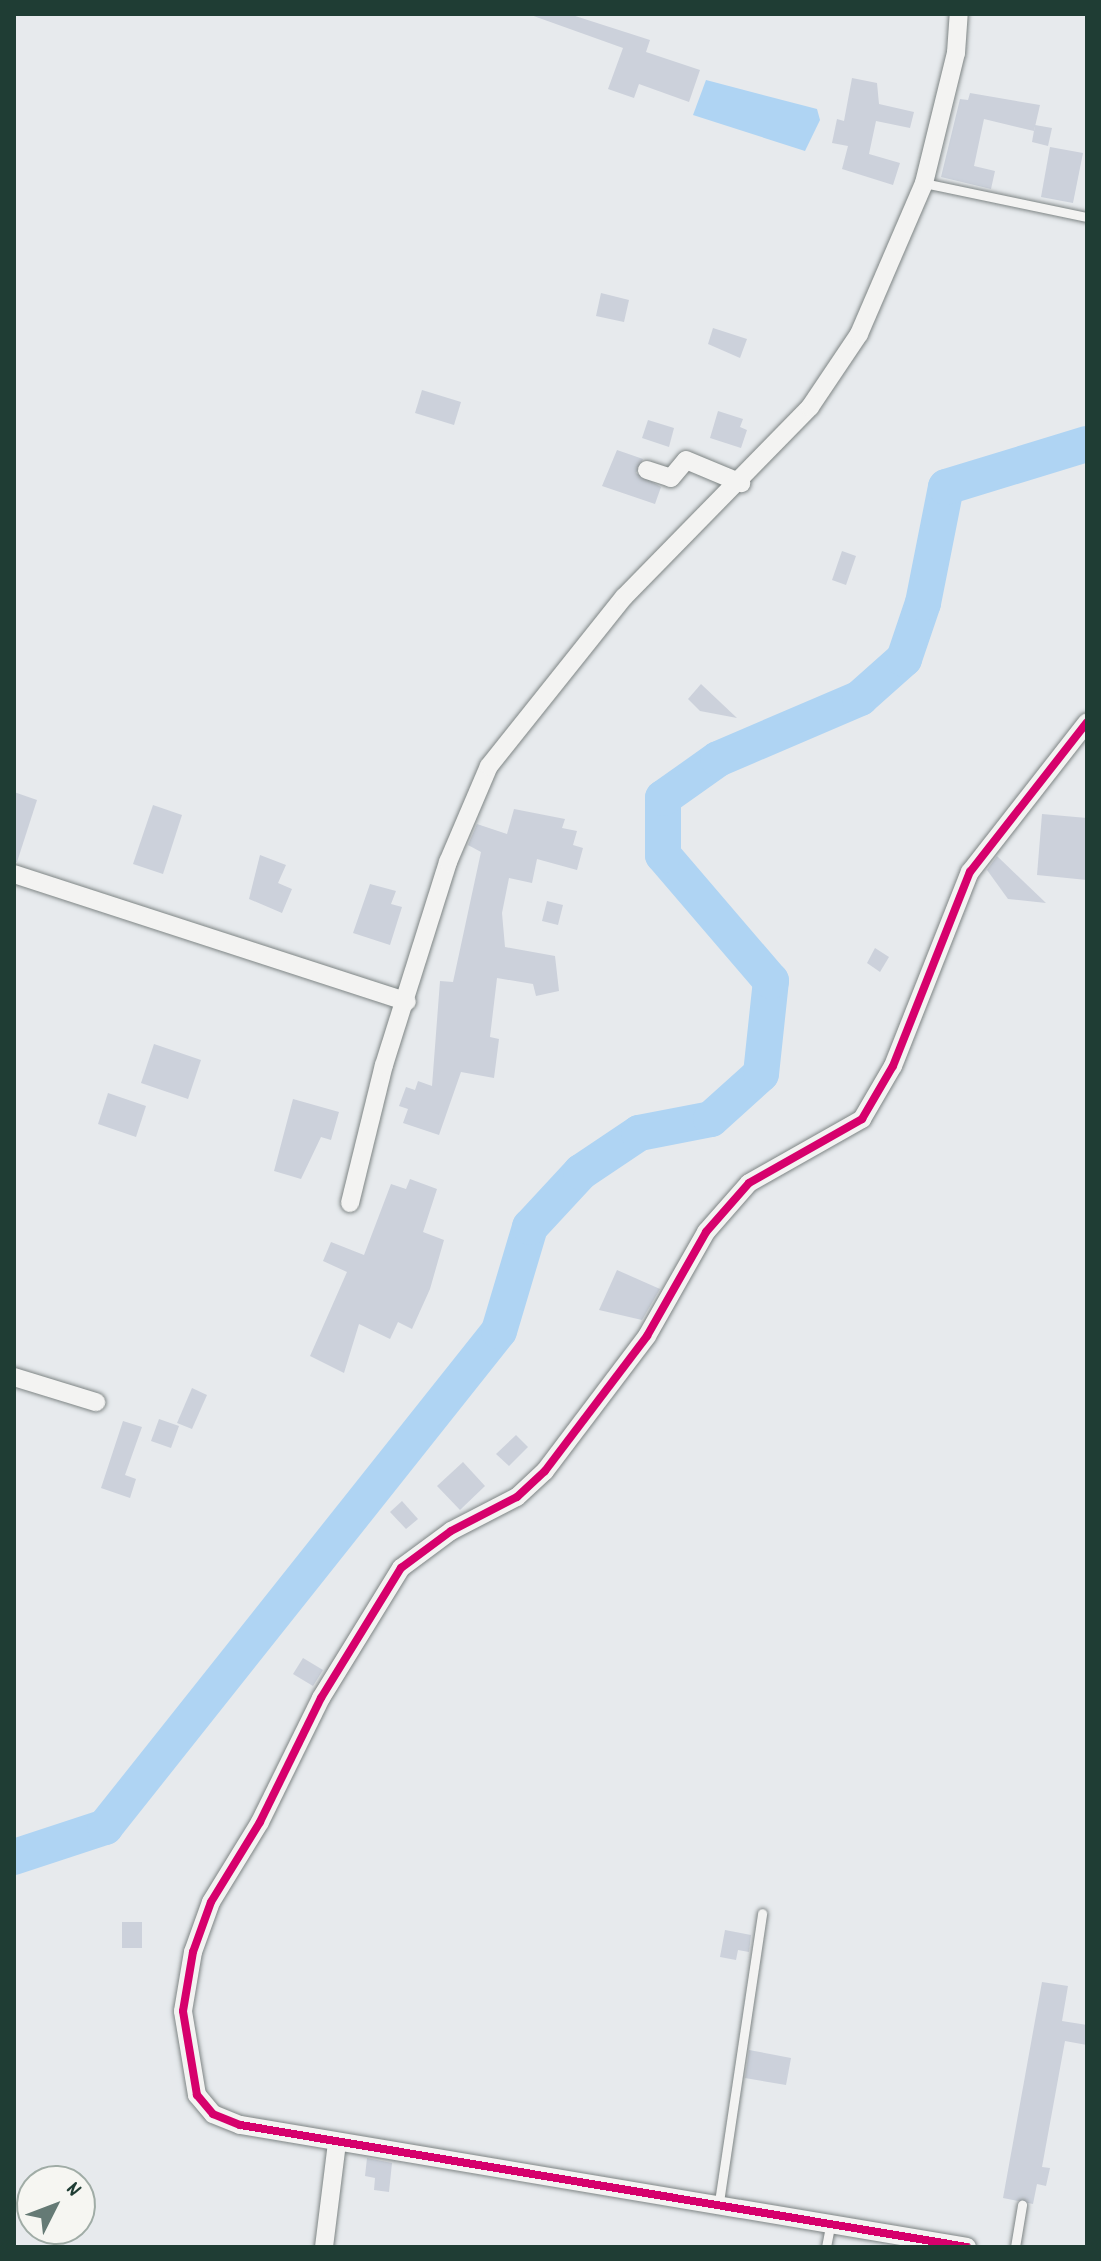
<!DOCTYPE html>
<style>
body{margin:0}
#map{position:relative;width:1101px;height:2261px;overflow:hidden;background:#e7eaed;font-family:Dekko,sans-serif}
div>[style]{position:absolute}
.water>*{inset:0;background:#afd4f3}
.river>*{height:36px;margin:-18px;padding:0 18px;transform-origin:18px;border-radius:18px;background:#afd4f3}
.building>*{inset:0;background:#ccd1db}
.roads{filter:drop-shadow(0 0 2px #7e8585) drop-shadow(0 0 2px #7e8585)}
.service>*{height:9px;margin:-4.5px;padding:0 4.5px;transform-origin:4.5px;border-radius:4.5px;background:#f3f3f2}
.minor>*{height:18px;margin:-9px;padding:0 9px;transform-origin:9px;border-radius:9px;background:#f3f3f2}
.cycleway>*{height:8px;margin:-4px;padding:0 4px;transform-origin:4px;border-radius:4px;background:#d6006c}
span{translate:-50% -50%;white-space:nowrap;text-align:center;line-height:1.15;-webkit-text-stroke:6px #f6f6f2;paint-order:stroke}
.frame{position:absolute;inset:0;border:16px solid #1f3d34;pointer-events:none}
.north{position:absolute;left:16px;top:2165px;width:80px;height:80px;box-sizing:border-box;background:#f6f6f2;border:2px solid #a0aca6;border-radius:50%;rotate:48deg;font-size:22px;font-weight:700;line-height:32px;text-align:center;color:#1f3d34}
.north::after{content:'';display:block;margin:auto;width:28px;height:36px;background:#657a75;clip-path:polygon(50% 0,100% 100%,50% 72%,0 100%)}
</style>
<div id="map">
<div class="water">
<i style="clip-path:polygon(706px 80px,817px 109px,820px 120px,805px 151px,693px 115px)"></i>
</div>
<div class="river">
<i style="left:14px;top:1857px;width:96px;rotate:-18.2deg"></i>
<i style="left:105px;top:1827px;width:633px;rotate:-51.54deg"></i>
<i style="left:499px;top:1331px;width:109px;rotate:-73.4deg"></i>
<i style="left:530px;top:1227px;width:75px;rotate:-47.2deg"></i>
<i style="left:581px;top:1172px;width:70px;rotate:-33.9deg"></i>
<i style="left:639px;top:1133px;width:73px;rotate:-11deg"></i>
<i style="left:711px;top:1119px;width:67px;rotate:-42deg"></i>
<i style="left:761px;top:1074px;width:94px;rotate:-83.9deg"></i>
<i style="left:771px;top:981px;width:166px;rotate:-130.6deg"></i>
<i style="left:663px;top:855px;width:57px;rotate:-90deg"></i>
<i style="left:663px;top:798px;width:67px;rotate:-35.3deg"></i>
<i style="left:718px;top:759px;width:155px;rotate:-23.2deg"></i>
<i style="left:860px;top:698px;width:59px;rotate:-41.6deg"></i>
<i style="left:904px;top:659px;width:59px;rotate:-71.3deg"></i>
<i style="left:923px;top:603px;width:118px;rotate:-78.8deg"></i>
<i style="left:946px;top:487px;width:147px;rotate:-17deg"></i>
</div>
<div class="building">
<i style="clip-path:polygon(528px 14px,569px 14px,650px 40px,646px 52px,700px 70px,689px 102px,639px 84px,634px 98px,608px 89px,623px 48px)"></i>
<i style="clip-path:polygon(852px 78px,877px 83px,879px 104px,914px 112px,910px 128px,876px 121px,869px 154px,900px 163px,893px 185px,842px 169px,848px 146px,832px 143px,837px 119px,844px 121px)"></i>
<i style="clip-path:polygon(970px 93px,1040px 105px,1034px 131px,984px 119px,974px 166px,995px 171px,991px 189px,941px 177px,960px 99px,968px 100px)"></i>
<i style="clip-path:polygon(1035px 125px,1052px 128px,1048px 146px,1032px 142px)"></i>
<i style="clip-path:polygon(1050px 147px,1083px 153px,1073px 203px,1041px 197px)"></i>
<i style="clip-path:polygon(601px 293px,629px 300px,624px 322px,596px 316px)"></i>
<i style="clip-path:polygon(713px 328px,747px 339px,740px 358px,708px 344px)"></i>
<i style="clip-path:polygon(422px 390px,461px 402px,454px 425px,415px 413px)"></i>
<i style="clip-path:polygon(718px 411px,743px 419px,740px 427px,747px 430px,741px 448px,710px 438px)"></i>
<i style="clip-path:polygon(648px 420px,674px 428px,669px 447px,642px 438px)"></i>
<i style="clip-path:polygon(617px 450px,643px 459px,636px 473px,661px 487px,655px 504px,602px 486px)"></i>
<i style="clip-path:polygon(842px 551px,856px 556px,846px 585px,832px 580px)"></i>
<i style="clip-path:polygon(701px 684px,737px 718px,700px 711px,688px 699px)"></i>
<i style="clip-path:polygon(14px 792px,37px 800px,17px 862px,14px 862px)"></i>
<i style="clip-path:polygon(153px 805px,182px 815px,163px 874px,133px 864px)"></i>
<i style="clip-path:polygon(514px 809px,565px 819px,562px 828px,577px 831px,573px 845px,583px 848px,577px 870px,537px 859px,532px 883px,509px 878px,502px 913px,505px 947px,555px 956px,559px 991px,536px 996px,533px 984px,497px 978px,490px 1037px,499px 1039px,494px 1078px,461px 1072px,439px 1135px,403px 1123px,408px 1109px,399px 1106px,406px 1087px,415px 1090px,418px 1081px,432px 1086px,440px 981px,453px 982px,481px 852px,468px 845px,477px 824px,507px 834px)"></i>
<i style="clip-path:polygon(1042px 814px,1087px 818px,1087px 880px,1037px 875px)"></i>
<i style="clip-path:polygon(260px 855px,286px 865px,278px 883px,292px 889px,282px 913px,249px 899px)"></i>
<i style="clip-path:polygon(997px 856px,1046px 903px,1008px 899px,987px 870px)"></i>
<i style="clip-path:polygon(370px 884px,396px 891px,391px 904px,402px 907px,390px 945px,353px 933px)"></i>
<i style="clip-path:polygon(547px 901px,563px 905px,558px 925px,542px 921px)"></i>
<i style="clip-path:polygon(875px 948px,889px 957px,880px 972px,867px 963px)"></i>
<i style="clip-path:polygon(154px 1044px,201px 1060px,188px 1099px,141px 1083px)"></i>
<i style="clip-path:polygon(108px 1093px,146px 1106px,136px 1137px,98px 1124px)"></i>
<i style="clip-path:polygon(293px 1099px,339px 1112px,331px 1140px,321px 1137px,301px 1179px,274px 1171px)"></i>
<i style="clip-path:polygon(410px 1179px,437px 1189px,423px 1232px,444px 1240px,430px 1289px,412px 1329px,398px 1322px,390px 1339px,359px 1324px,344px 1373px,310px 1356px,347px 1272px,323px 1261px,331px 1242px,364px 1255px,391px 1184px,406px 1189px)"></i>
<i style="clip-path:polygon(617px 1270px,660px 1289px,642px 1320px,599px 1310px)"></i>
<i style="clip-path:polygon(192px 1388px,207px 1395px,192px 1429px,177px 1423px)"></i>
<i style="clip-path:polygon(159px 1419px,179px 1426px,171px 1448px,151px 1441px)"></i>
<i style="clip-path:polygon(123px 1421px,142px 1427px,125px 1475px,136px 1479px,130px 1498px,101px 1488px)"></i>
<i style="clip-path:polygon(516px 1435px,528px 1447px,509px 1466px,496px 1454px)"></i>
<i style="clip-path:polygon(463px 1462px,485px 1486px,460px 1510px,437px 1486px)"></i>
<i style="clip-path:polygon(402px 1501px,418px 1519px,406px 1529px,390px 1512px)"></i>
<i style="clip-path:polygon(303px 1658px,323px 1670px,313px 1686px,293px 1674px)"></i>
<i style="clip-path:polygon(122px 1922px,142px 1922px,142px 1948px,122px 1948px)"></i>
<i style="clip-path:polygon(725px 1930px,751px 1935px,749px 1952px,738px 1950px,736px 1960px,720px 1957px)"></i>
<i style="clip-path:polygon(1042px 1982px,1068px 1986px,1062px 2021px,1087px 2025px,1087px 2045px,1065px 2041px,1042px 2167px,1050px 2168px,1046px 2186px,1037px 2184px,1033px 2204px,1003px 2198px)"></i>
<i style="clip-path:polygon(749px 2050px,791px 2058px,786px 2085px,745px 2078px)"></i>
<i style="clip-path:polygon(367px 2158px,392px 2163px,389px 2192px,374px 2190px,375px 2178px,365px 2176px)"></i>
</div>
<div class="roads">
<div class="service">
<i style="left:924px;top:183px;width:167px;rotate:11.8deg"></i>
<i style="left:719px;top:2202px;width:292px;rotate:-81.5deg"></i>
<i style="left:826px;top:2247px;width:25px;rotate:-79deg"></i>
<i style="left:1015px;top:2247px;width:43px;rotate:-80.5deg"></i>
</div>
<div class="minor">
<i style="left:647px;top:470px;width:25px;rotate:18deg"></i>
<i style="left:671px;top:478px;width:23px;rotate:-50deg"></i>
<i style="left:686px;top:460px;width:60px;rotate:22.7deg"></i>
<i style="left:14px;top:874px;width:413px;rotate:18deg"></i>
<i style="left:350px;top:1203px;width:142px;rotate:-76.2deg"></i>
<i style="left:384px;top:1065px;width:213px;rotate:-72.5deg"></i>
<i style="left:448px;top:862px;width:104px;rotate:-66.9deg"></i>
<i style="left:489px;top:766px;width:216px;rotate:-51.4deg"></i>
<i style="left:624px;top:597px;width:266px;rotate:-45.6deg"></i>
<i style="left:810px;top:407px;width:88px;rotate:-56.1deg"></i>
<i style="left:859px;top:334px;width:164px;rotate:-66.7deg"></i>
<i style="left:924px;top:183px;width:134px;rotate:-76.2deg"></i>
<i style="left:956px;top:53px;width:39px;rotate:-86deg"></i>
<i style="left:14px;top:1377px;width:86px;rotate:17deg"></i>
<i style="left:324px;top:2247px;width:106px;rotate:-82.9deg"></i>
<i style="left:967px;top:2247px;width:737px;rotate:-170.47deg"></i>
<i style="left:240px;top:2125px;width:29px;rotate:-158deg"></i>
<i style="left:213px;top:2114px;width:25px;rotate:-130deg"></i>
<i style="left:197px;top:2095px;width:85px;rotate:-99.5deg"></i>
<i style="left:183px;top:2011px;width:60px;rotate:-80.4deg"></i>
<i style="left:193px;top:1952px;width:53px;rotate:-70.2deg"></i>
<i style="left:211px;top:1902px;width:94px;rotate:-58.5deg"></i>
<i style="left:260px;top:1822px;width:138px;rotate:-63.8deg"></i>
<i style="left:321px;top:1698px;width:153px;rotate:-58.4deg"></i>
<i style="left:401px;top:1568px;width:62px;rotate:-36.5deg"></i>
<i style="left:451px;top:1531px;width:74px;rotate:-27.3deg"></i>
<i style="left:517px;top:1497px;width:38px;rotate:-43deg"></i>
<i style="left:545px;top:1471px;width:169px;rotate:-52.9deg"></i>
<i style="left:647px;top:1336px;width:120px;rotate:-60.4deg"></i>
<i style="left:706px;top:1232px;width:65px;rotate:-48.7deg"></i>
<i style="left:749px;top:1183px;width:130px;rotate:-29.5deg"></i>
<i style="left:862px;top:1119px;width:61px;rotate:-59.7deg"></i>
<i style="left:893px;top:1066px;width:209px;rotate:-68.4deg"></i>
<i style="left:970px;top:872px;width:190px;rotate:-52deg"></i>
</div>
</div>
<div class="cycleway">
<i style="left:967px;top:2247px;width:737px;rotate:-170.47deg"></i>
<i style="left:240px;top:2125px;width:29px;rotate:-158deg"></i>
<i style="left:213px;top:2114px;width:25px;rotate:-130deg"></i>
<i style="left:197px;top:2095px;width:85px;rotate:-99.5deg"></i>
<i style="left:183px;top:2011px;width:60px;rotate:-80.4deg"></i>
<i style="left:193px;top:1952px;width:53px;rotate:-70.2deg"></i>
<i style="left:211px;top:1902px;width:94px;rotate:-58.5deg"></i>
<i style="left:260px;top:1822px;width:138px;rotate:-63.8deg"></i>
<i style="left:321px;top:1698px;width:153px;rotate:-58.4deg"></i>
<i style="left:401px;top:1568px;width:62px;rotate:-36.5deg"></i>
<i style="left:451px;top:1531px;width:74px;rotate:-27.3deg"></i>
<i style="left:517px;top:1497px;width:38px;rotate:-43deg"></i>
<i style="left:545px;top:1471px;width:169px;rotate:-52.9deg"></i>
<i style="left:647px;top:1336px;width:120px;rotate:-60.4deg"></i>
<i style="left:706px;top:1232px;width:65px;rotate:-48.7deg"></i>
<i style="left:749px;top:1183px;width:130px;rotate:-29.5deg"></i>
<i style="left:862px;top:1119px;width:61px;rotate:-59.7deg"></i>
<i style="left:893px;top:1066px;width:209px;rotate:-68.4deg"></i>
<i style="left:970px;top:872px;width:190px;rotate:-52deg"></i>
</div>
<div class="frame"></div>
<div class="north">N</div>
</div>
